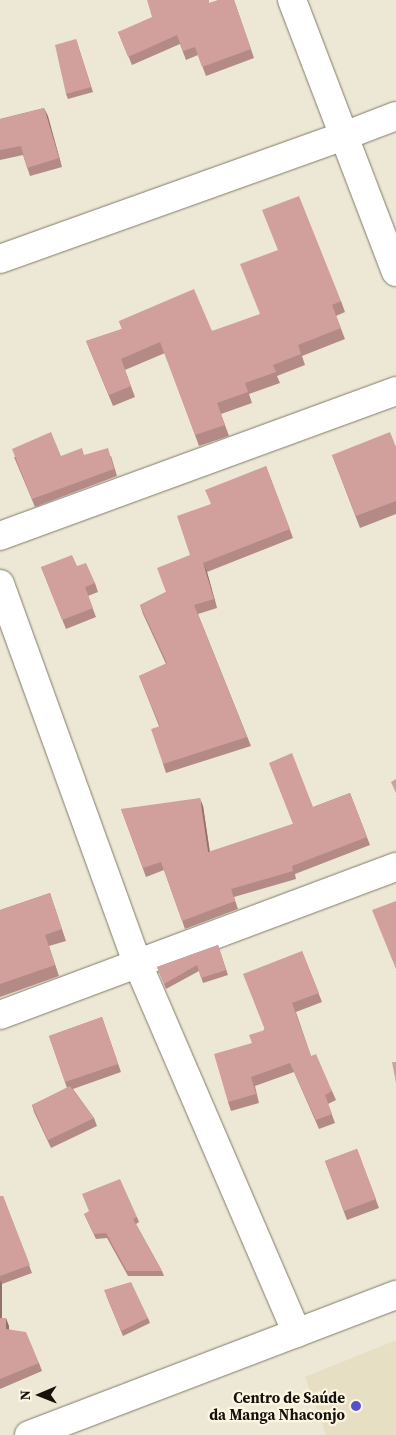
<!DOCTYPE html>
<meta charset="utf-8">
<style>
body{margin:0}
#map{position:relative;width:396px;height:1435px;overflow:hidden;background:#ede8d5;font-family:"Source Serif 4",serif}
div>[style]{position:absolute}
.built>*{inset:0;background:#e6dfc4}
.roads{filter:drop-shadow(0 0 1px #807b6a) drop-shadow(0 0 1px #807b6a)}
.street>*{height:28px;margin:-14px;padding:0 14px;transform-origin:14px;border-radius:14px;background:#fff}
.secondary>*{height:28px;margin:-14px;padding:0 14px;transform-origin:14px;border-radius:14px;background:#fff}
.wall>*{inset:0;background:#b48a87}
.shaded-wall>*{inset:0;background:#92706e}
.building>*{inset:0;background:#d1a09d}
.dots>*{width:14px;height:14px;translate:-50% -50%;box-sizing:border-box;border:2px solid #fbf5e2;border-radius:50%}
span{translate:-50% -50%;white-space:nowrap;text-align:center;line-height:1.15;-webkit-text-stroke:4.5px #fbf5e2;paint-order:stroke}
.poi-label{font-size:15px;color:#14120b;font-weight:700}
.right{translate:-100% -50%;text-align:right}
.north{position:absolute;left:15px;top:1370px;width:50px;height:50px;-webkit-text-stroke:4px #fbf5e2;paint-order:stroke;rotate:269deg;font-size:14px;font-weight:700;line-height:20px;text-align:center;color:#14120b}
.north::after{content:'';display:block;margin:auto;width:18px;height:22px;background:#14120b;clip-path:polygon(50% 0,100% 100%,50% 72%,0 100%)}
</style>
<div id="map">
<div class="built">
<i style="clip-path:polygon(396px 1340px,396px 1435px,326px 1435px,305px 1377px)"></i>
</div>
<div class="roads">
<div class="street">
<i style="left:0;top:259px;width:365px;rotate:-19.7deg"></i>
<i style="left:0;top:536px;width:422px;rotate:-20.1deg"></i>
<i style="left:0;top:584px;width:402px;rotate:70.1deg"></i>
<i style="left:137px;top:962px;width:404px;rotate:66.7deg"></i>
<i style="left:0;top:1015px;width:423px;rotate:-20.5deg"></i>
<i style="left:29px;top:1435px;width:393px;rotate:-20.9deg"></i>
</div>
<div class="secondary">
<i style="left:292px;top:0;width:291px;rotate:69.1deg"></i>
<i style="left:344px;top:136px;width:56px;rotate:-21deg"></i>
</div>
</div>
<div class="wall">
<i style="clip-path:polygon(234px 0,254px 58px,206px 76px,198px 55px,186px 60px,180px 44px,132px 65px,118px 32px,210px 3px)"></i>
<i style="clip-path:polygon(76px 39px,93px 92px,68px 99px,66px 94px)"></i>
<i style="clip-path:polygon(44px 108px,62px 167px,30px 176px,23px 155px,0 160px,0 119px)"></i>
<i style="clip-path:polygon(341px 301px,345px 312px,336px 316px,345px 339px,302px 356px,305px 365px,277px 376px,280px 383px,249px 394px,252px 403px,221px 414px,229px 436px,199px 446px,165px 353px,125px 370px,135px 397px,113px 406px,86px 341px,122px 329px,119px 321px,212px 331px)"></i>
<i style="clip-path:polygon(396px 447px,396px 514px,360px 528px,332px 455px)"></i>
<i style="clip-path:polygon(84px 455px,111px 456px,117px 476px,35px 507px,14px 457px,61px 456px)"></i>
<i style="clip-path:polygon(266px 466px,293px 538px,207px 572px,217px 608px,198px 614px,251px 746px,166px 773px,163px 764px,159px 726px,139px 676px,166px 664px,143px 614px,140px 605px,166px 592px,190px 555px)"></i>
<i style="clip-path:polygon(77px 566px,95px 583px,98px 592px,88px 596px,96px 617px,66px 629px,41px 567px)"></i>
<i style="clip-path:polygon(350px 793px,370px 845px,295px 874px,296px 879px,234px 897px,238px 909px,185px 929px,164px 870px,146px 877px,121px 809px,203px 806px,210px 852px,293px 824px,313px 807px)"></i>
<i style="clip-path:polygon(50px 893px,66px 941px,49px 946px,59px 976px,0 997px,0 910px)"></i>
<i style="clip-path:polygon(218px 945px,228px 975px,203px 983px,199px 971px,166px 989px,157px 967px)"></i>
<i style="clip-path:polygon(302px 951px,322px 1002px,296px 1012px,311px 1056px,332px 1091px,336px 1100px,328px 1104px,335px 1123px,319px 1129px,294px 1072px,255px 1086px,259px 1103px,231px 1111px,228px 1102px,252px 1043px,264px 1030px)"></i>
<i style="clip-path:polygon(102px 1017px,121px 1072px,73px 1089px,94px 1118px,97px 1126px,51px 1148px,34px 1112px,32px 1105px,67px 1088px,49px 1036px)"></i>
<i style="clip-path:polygon(357px 1149px,379px 1208px,347px 1220px,325px 1161px)"></i>
<i style="clip-path:polygon(0 1196px,3px 1196px,32px 1273px,2px 1284px,2px 1318px,9px 1326px,9px 1329px,39px 1363px,42px 1371px,0 1389px)"></i>
<i style="clip-path:polygon(84px 1214px,137px 1217px,139px 1222px,136px 1224px,162px 1271px,164px 1276px,128px 1276px,107px 1238px,96px 1239px)"></i>
<i style="clip-path:polygon(106px 1295px,148px 1318px,150px 1323px,123px 1336px)"></i>
</div>
<div class="shaded-wall">
<i style="clip-path:polygon(44px 108px,48px 116px,62px 167px,59px 158px)"></i>
<i style="clip-path:polygon(203px 563px,207px 572px,217px 608px,214px 599px)"></i>
<i style="clip-path:polygon(200px 798px,203px 806px,211px 861px,208px 852px)"></i>
<i style="clip-path:polygon(0 1280px,2px 1284px,2px 1326px,0 1321px)"></i>
<i style="clip-path:polygon(6px 1318px,9px 1326px,9px 1337px,6px 1329px)"></i>
</div>
<div class="building">
<i style="clip-path:polygon(147px 0,209px 0,209px 3px,218px 0,234px 0,251px 49px,202px 67px,195px 47px,183px 51px,177px 35px,128px 57px,118px 32px,152px 17px)"></i>
<i style="clip-path:polygon(76px 39px,91px 87px,66px 94px,55px 45px)"></i>
<i style="clip-path:polygon(44px 108px,59px 158px,27px 168px,21px 146px,0 150px,0 119px)"></i>
<i style="clip-path:polygon(299px 196px,341px 301px,332px 305px,341px 328px,298px 345px,301px 354px,273px 365px,276px 372px,245px 383px,248px 392px,217px 403px,225px 425px,195px 435px,160px 342px,121px 359px,131px 386px,109px 395px,86px 341px,122px 329px,119px 321px,194px 289px,212px 331px,260px 314px,240px 264px,278px 250px,262px 210px)"></i>
<i style="clip-path:polygon(51px 432px,61px 456px,82px 448px,84px 455px,108px 448px,114px 469px,32px 499px,12px 449px)"></i>
<i style="clip-path:polygon(390px 432px,396px 447px,396px 501px,356px 516px,332px 455px)"></i>
<i style="clip-path:polygon(266px 466px,290px 529px,203px 563px,214px 599px,194px 605px,247px 737px,163px 764px,151px 729px,160px 726px,139px 676px,167px 663px,140px 605px,166px 592px,157px 568px,190px 555px,177px 516px,211px 504px,205px 490px)"></i>
<i style="clip-path:polygon(72px 555px,77px 566px,86px 563px,95px 583px,85px 587px,93px 608px,62px 620px,41px 567px)"></i>
<i style="clip-path:polygon(292px 753px,313px 807px,350px 793px,367px 837px,292px 866px,293px 871px,231px 889px,235px 901px,182px 921px,161px 862px,143px 868px,121px 809px,200px 798px,208px 852px,293px 824px,269px 763px)"></i>
<i style="clip-path:polygon(396px 779px,396px 793px,391px 782px)"></i>
<i style="clip-path:polygon(50px 893px,62px 929px,45px 935px,55px 965px,0 984px,0 910px)"></i>
<i style="clip-path:polygon(396px 901px,396px 969px,372px 910px)"></i>
<i style="clip-path:polygon(218px 945px,226px 970px,201px 978px,197px 965px,164px 984px,157px 967px)"></i>
<i style="clip-path:polygon(302px 951px,319px 993px,292px 1003px,311px 1056px,316px 1054px,332px 1091px,325px 1095px,332px 1114px,316px 1120px,290px 1063px,251px 1077px,256px 1094px,228px 1102px,214px 1054px,252px 1043px,249px 1035px,265px 1030px,243px 974px)"></i>
<i style="clip-path:polygon(102px 1017px,118px 1064px,65px 1082px,49px 1036px)"></i>
<i style="clip-path:polygon(392px 1062px,396px 1062px,396px 1083px)"></i>
<i style="clip-path:polygon(70px 1086px,94px 1118px,48px 1140px,32px 1105px)"></i>
<i style="clip-path:polygon(357px 1149px,376px 1199px,344px 1211px,325px 1161px)"></i>
<i style="clip-path:polygon(120px 1179px,137px 1217px,133px 1219px,162px 1271px,127px 1271px,106px 1233px,94px 1234px,84px 1214px,89px 1211px,82px 1194px)"></i>
<i style="clip-path:polygon(0 1196px,3px 1196px,30px 1265px,0 1276px)"></i>
<i style="clip-path:polygon(131px 1282px,148px 1318px,121px 1331px,104px 1290px)"></i>
<i style="clip-path:polygon(0 1318px,6px 1318px,6px 1329px,26px 1332px,39px 1363px,0 1379px)"></i>
</div>
<div class="dots">
<i style="left:356px;top:1406px;background:#5751c9"></i>
</div>
<div class="poi-label">
<span class="right" style="left:345px;top:1406px">Centro de Saúde<br>da Manga Nhaconjo</span>
</div>
<div class="north">N</div>
</div>
